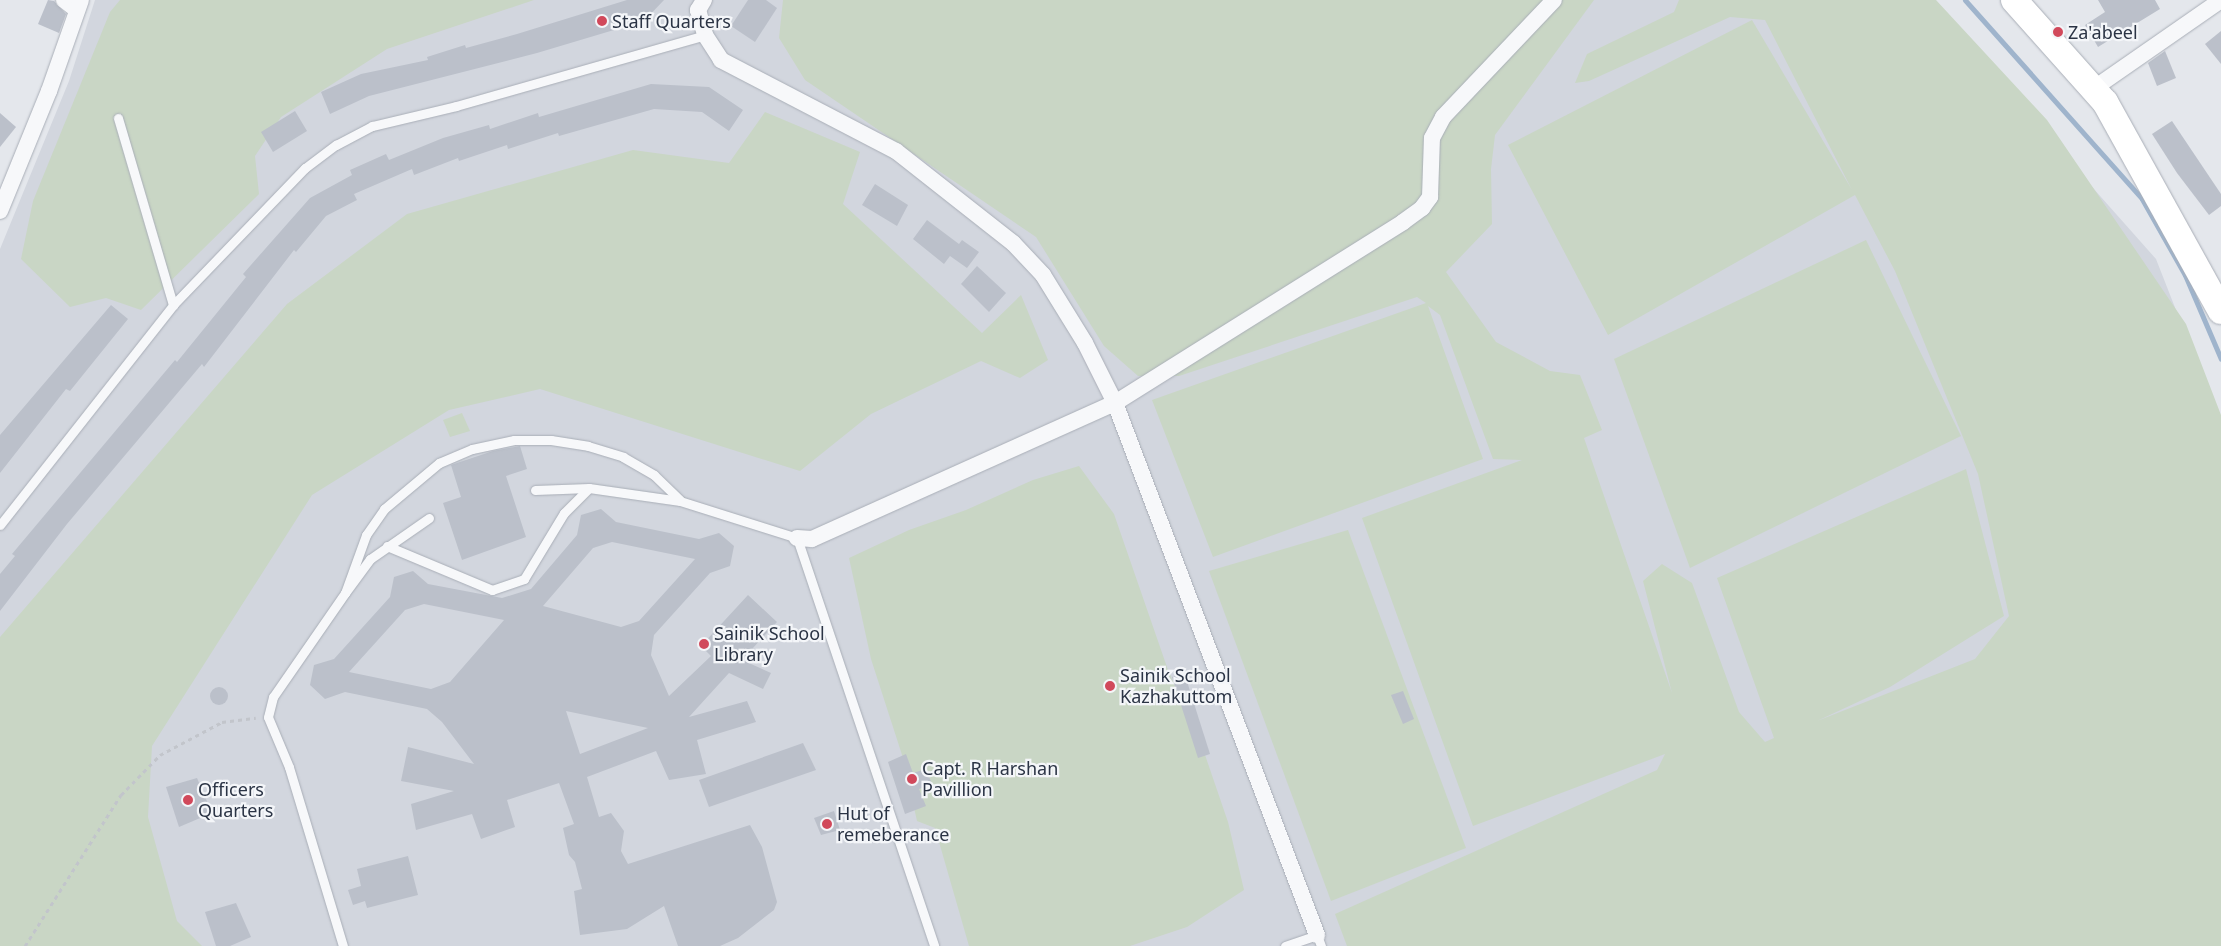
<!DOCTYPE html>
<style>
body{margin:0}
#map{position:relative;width:2221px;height:946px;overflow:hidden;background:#e4e7ec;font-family:"Noto Sans",sans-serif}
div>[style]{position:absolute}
.built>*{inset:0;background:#d2d6de}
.green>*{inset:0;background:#c9d6c5}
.stream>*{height:5px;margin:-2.5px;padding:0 2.5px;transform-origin:2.5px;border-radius:2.5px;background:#9fb4cc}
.building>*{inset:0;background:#bbc0ca}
.round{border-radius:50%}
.path>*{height:3px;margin-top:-1.5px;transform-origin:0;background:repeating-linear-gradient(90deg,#c2c5cb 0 4px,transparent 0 8px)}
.roads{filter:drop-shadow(0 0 1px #a9aeb7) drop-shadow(0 0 1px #a9aeb7)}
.lane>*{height:9px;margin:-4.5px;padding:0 4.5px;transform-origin:4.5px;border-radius:4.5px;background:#f7f8fa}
.street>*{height:16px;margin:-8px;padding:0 8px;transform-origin:8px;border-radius:8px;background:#f7f8fa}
.primary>*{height:26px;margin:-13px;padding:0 13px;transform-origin:13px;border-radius:13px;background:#fff}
.dots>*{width:14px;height:14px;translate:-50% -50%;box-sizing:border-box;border:2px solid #f4f6f9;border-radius:50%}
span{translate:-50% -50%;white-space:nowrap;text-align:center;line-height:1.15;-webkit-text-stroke:4.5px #f4f6f9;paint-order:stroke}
.poi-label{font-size:18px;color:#2b3445}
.left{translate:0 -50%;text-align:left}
</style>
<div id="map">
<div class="built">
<i style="clip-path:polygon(95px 0,1926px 0,2156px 259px,2221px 425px,2221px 946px,0 946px,0 249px,69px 81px)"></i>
</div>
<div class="green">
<i style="clip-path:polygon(120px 0,534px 0,387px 49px,281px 117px,255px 156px,259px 194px,141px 310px,106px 298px,70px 307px,21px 259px,33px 201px,110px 12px)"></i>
<i style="clip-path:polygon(783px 0,1594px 0,1495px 135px,1491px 169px,1492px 224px,1446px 272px,1496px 342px,1550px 371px,1580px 375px,1602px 430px,1584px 438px,1672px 693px,1643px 581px,1662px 564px,1692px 583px,1739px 712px,1765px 742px,1774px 738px,1717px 578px,1966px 469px,2004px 616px,1890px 687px,1817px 721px,1975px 659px,2009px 616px,1978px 474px,1895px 271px,1855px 195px,1608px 335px,1508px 145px,1752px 20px,1852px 190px,1765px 20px,1730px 17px,1589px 81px,1575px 83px,1587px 54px,1674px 12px,1679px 0,1936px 0,2047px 120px,2186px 324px,2221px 415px,2221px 946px,1347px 946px,1335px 914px,1657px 770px,1665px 754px,1473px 826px,1362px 518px,1522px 460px,1493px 459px,1440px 315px,1428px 306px,1483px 459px,1213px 557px,1152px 400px,1426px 303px,1417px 297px,1179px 376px,1138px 376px,1104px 346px,1036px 237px,805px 80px,779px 38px)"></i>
<i style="clip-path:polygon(765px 112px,860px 152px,843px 204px,982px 333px,1021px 295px,1048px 360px,1020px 378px,981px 361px,871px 414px,800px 471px,540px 389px,449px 410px,312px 495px,152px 746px,148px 817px,177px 921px,202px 946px,0 946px,0 637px,287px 304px,407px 214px,633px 150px,729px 163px)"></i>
<i style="clip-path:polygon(1866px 240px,1961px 436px,1690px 568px,1614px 359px)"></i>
<i style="clip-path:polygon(462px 413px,470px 431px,450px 437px,443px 420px)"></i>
<i style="clip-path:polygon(1079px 466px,1114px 514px,1168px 670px,1203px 749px,1228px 822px,1244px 890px,1187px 927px,1130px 946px,969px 946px,935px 828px,917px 821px,903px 758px,871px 659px,849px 558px,909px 530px,966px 510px,1033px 480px)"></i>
<i style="clip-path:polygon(1348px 530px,1466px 848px,1331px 901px,1209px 571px)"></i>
</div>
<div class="stream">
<i style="left:1965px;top:0;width:266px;rotate:48.3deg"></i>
<i style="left:2142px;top:199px;width:87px;rotate:60.5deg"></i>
<i style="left:2185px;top:275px;width:91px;rotate:66.8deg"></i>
</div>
<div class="building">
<i style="clip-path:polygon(48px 0,54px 1px,66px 14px,59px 33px,38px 24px)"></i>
<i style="clip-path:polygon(627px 0,664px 0,644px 21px,537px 53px,369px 96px,330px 114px,321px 92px,361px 74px,428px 60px,427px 57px,465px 45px,466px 48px,517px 34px)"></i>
<i style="clip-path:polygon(748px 0,766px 0,777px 8px,755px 42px,731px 26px)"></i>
<i style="clip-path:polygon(2098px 0,2155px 0,2160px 9px,2098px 47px,2085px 25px,2105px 12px)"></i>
<i style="clip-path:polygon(2221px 31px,2221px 64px,2205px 44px)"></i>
<i style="clip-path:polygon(2165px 51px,2176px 78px,2157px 86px,2148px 63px)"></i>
<i style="clip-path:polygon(651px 84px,709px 87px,743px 110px,729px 131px,702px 112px,654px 109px,559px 136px,558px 133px,508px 149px,507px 145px,459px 161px,458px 158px,414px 175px,412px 169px,354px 194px,357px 200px,326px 216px,296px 252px,294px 250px,204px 367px,202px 364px,67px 524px,0 611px,0 574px,15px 556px,12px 554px,175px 360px,177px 362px,246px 277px,243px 274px,310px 198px,352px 175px,350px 170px,386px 154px,389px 160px,443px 138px,489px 125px,490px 129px,538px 113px,539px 117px)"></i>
<i style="clip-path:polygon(295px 111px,307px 131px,273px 152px,261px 132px)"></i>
<i style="clip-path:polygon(0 113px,16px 127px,0 147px)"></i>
<i style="clip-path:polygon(2172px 121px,2221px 194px,2221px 206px,2209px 215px,2177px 173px,2152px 134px)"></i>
<i style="clip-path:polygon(875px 184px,908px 205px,897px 226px,862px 205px)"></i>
<i style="clip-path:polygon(927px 220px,959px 244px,962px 240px,979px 252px,967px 268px,950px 256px,944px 264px,913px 239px)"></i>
<i style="clip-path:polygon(977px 266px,1006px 293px,989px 312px,961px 284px)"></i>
<i style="clip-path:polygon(111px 305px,128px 319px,70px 391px,66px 389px,0 473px,0 435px)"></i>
<i style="clip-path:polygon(520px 446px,527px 469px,506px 476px,526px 537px,462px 560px,443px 503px,461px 497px,451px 465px,493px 451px)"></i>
<i style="clip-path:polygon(evenodd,601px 509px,616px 522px,699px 539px,719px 533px,734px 546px,730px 566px,710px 573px,654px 635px,651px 655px,669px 696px,711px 656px,701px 646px,748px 595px,777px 622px,742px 660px,771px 673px,763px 689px,729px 673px,689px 717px,747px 701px,756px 722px,697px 740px,706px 774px,669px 780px,656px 751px,587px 777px,599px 817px,611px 813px,624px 831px,621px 851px,628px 864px,750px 825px,762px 847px,777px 902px,774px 910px,738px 938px,720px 946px,678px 946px,664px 906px,627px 929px,580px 935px,574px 891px,582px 889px,575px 862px,569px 855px,563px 828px,574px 824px,559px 783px,507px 800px,515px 827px,481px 839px,472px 814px,416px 830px,411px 804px,454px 791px,401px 781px,408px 747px,474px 764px,442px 722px,427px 709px,345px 692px,325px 699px,310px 685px,314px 665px,334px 659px,390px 597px,394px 577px,413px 571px,428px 584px,502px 598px,531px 589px,577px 535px,581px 515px,601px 509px,612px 542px,695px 559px,639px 621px,621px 627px,543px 606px,593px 548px,612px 542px,601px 509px,424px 604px,504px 620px,450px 682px,431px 689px,349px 672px,405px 610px,424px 604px,601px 509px,566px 711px,648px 728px,580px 754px,566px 711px)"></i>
<i style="clip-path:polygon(1184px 672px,1210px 754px,1198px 758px,1172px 677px)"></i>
<i class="round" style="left:210px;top:687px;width:18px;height:18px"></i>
<i style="clip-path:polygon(1403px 691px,1414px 719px,1403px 724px,1391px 695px)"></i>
<i style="clip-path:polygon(803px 743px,816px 770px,709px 807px,699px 780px)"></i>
<i style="clip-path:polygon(906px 754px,913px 773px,926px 769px,932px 784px,919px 789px,926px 806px,905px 814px,888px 762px)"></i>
<i style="clip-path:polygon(197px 778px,212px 813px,179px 827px,166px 787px)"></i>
<i style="clip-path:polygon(834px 811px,840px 830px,821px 835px,814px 818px)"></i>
<i style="clip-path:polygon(408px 856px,418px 895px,367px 908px,365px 901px,353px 905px,348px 890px,361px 886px,357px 869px)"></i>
<i style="clip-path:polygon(236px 903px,251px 937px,230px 946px,216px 946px,205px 912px)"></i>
</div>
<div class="path">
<i style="left:25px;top:946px;width:179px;rotate:-57.6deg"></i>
<i style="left:121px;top:795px;width:56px;rotate:-45.7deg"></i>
<i style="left:160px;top:755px;width:70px;rotate:-28deg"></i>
<i style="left:222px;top:722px;width:34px;rotate:-7deg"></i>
</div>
<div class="roads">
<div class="lane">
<i style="left:118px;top:118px;width:195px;rotate:73.6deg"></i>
<i style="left:535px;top:490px;width:54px;rotate:-2.1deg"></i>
<i style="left:589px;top:488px;width:92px;rotate:8.1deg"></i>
<i style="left:680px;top:501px;width:123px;rotate:17.5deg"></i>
<i style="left:797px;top:538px;width:430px;rotate:71.4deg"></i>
<i style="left:429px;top:518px;width:72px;rotate:145.2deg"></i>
<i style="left:370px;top:559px;width:42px;rotate:126.3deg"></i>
<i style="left:345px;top:593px;width:62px;rotate:-70.1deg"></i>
<i style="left:366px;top:535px;width:32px;rotate:-55deg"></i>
<i style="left:384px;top:509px;width:72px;rotate:-39.9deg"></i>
<i style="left:439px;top:463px;width:36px;rotate:-23deg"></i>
<i style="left:472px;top:449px;width:43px;rotate:-12.1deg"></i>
<i style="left:514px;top:440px;width:37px"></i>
<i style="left:551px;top:440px;width:37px;rotate:9deg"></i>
<i style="left:588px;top:446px;width:37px;rotate:17deg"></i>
<i style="left:623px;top:457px;width:36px;rotate:30deg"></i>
<i style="left:654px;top:475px;width:36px;rotate:44deg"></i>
<i style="left:0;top:525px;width:280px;rotate:-51.8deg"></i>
<i style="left:173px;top:305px;width:190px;rotate:-46.1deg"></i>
<i style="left:305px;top:168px;width:39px;rotate:-37deg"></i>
<i style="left:336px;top:145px;width:41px;rotate:-27.8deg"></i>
<i style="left:372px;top:126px;width:86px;rotate:-13.4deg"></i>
<i style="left:456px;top:106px;width:259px;rotate:-15.9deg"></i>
<i style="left:387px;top:546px;width:114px;rotate:22.7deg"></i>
<i style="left:492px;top:590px;width:34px;rotate:-19deg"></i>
<i style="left:524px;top:579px;width:77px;rotate:-58.8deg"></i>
<i style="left:564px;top:513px;width:35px;rotate:-45deg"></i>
<i style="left:343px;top:946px;width:187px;rotate:-106.8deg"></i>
<i style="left:289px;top:767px;width:54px;rotate:-112.8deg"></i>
<i style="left:268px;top:717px;width:21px;rotate:-76deg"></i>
<i style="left:273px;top:697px;width:126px;rotate:-55.3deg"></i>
<i style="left:1285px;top:946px;width:34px;rotate:-19deg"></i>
<i style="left:1317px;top:935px;width:12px;rotate:70deg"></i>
</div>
<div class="street">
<i style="left:64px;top:0;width:16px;rotate:38deg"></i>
<i style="left:704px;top:0;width:12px;rotate:121deg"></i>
<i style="left:698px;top:10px;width:26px;rotate:74deg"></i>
<i style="left:705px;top:35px;width:30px;rotate:57deg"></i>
<i style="left:721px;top:60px;width:197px;rotate:27.5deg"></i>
<i style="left:896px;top:151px;width:149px;rotate:38.2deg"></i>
<i style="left:1013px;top:243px;width:44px;rotate:46.8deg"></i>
<i style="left:1043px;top:275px;width:80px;rotate:58.3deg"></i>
<i style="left:1085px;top:343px;width:67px;rotate:63.4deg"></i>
<i style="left:1115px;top:403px;width:569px;rotate:69.21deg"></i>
<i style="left:2093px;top:89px;width:156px;rotate:-34.8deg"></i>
<i style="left:0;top:211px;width:130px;rotate:-67.8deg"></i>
<i style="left:49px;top:91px;width:96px;rotate:-70.6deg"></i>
<i style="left:797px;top:538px;width:15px;rotate:4deg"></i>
<i style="left:812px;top:539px;width:332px;rotate:-24.2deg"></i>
<i style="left:1115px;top:403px;width:340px;rotate:-32.1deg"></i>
<i style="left:1403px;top:222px;width:24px;rotate:-36deg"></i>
<i style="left:1422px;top:208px;width:14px;rotate:-54deg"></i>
<i style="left:1430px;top:197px;width:59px;rotate:-88.1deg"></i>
<i style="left:1432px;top:138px;width:24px;rotate:-62deg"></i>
<i style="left:1443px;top:117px;width:161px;rotate:-46.5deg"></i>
</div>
<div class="primary">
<i style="left:2014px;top:0;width:137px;rotate:48.3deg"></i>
<i style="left:2105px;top:102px;width:239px;rotate:61deg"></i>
</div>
</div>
<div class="dots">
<i style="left:602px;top:21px;background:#d1495b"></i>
<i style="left:2058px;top:32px;background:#d1495b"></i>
<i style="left:704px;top:644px;background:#d1495b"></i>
<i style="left:1110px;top:686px;background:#d1495b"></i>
<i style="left:912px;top:779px;background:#d1495b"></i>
<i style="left:188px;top:800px;background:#d1495b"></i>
<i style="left:827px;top:824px;background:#d1495b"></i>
</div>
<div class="poi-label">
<span class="left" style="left:612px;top:21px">Staff Quarters</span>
<span class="left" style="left:2068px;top:32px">Za'abeel</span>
<span class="left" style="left:714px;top:644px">Sainik School<br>Library</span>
<span class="left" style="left:1120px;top:686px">Sainik School<br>Kazhakuttom</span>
<span class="left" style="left:922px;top:779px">Capt. R Harshan<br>Pavillion</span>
<span class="left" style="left:198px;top:800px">Officers<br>Quarters</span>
<span class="left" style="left:837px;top:824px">Hut of<br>remeberance</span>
</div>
</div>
